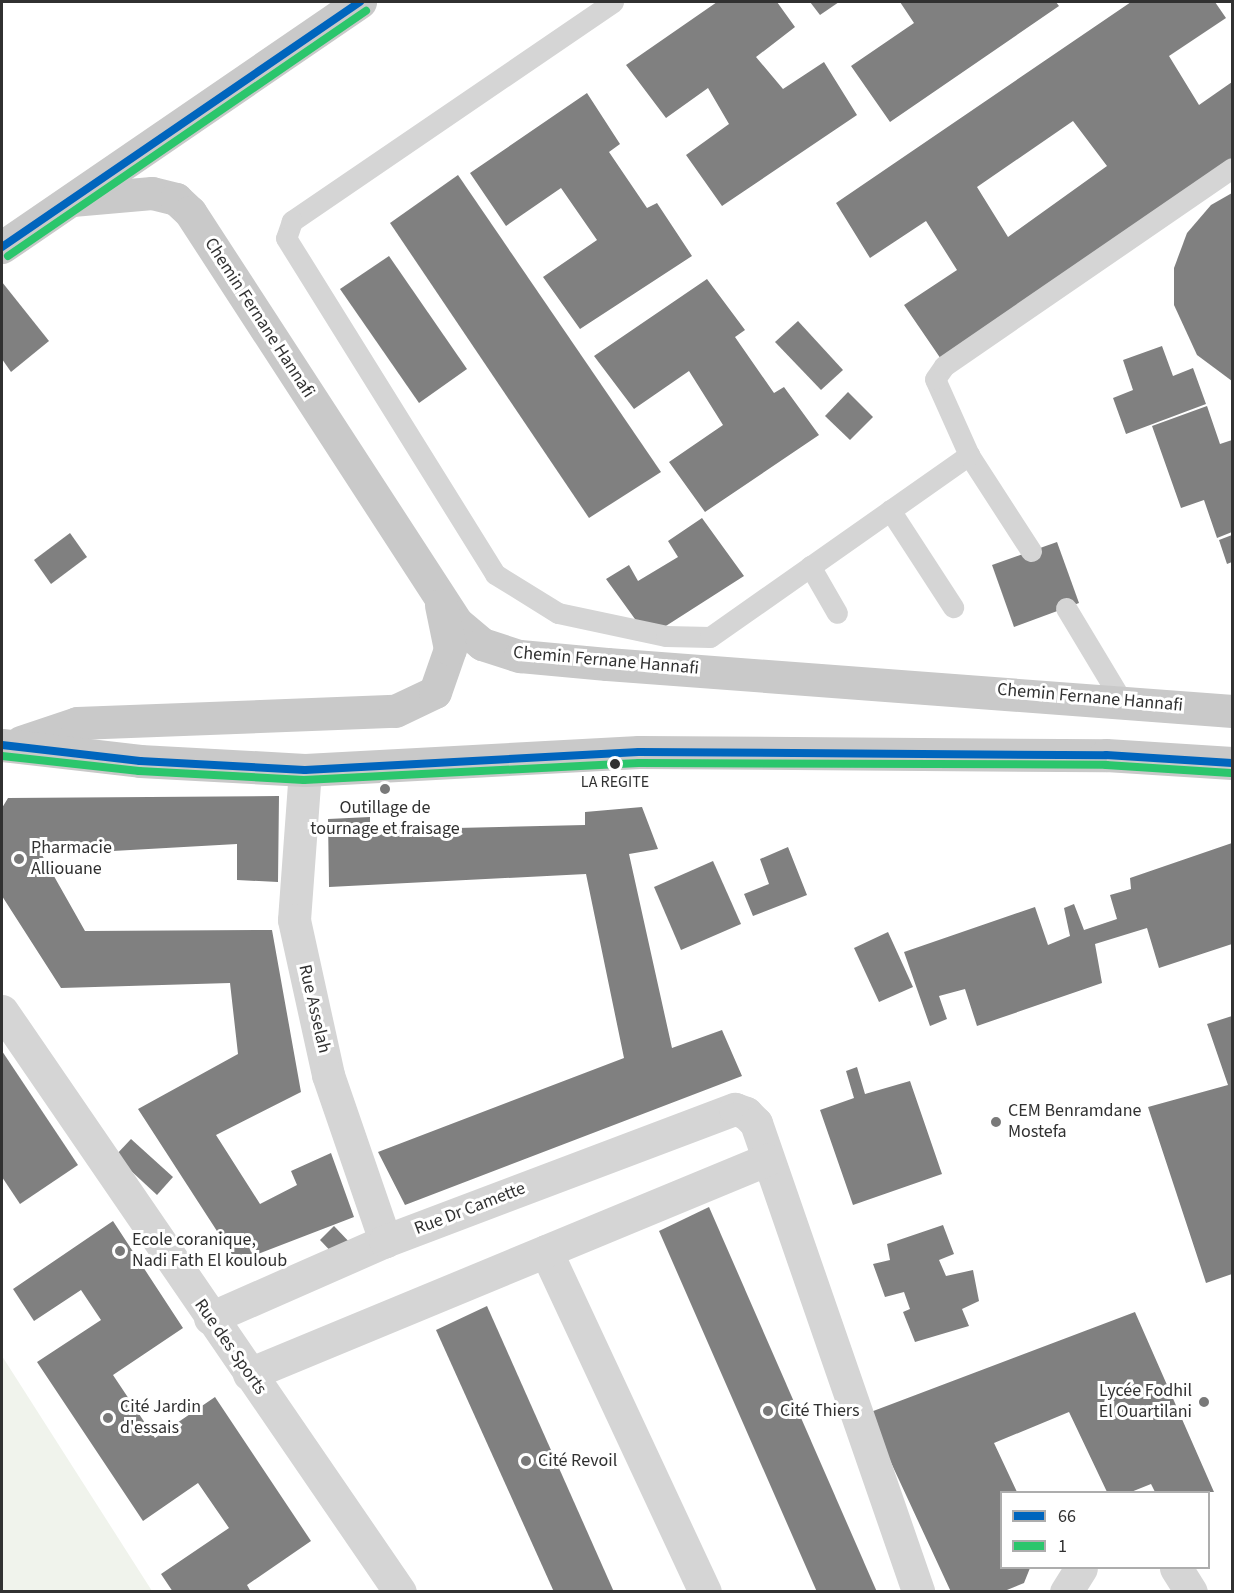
<!DOCTYPE html>
<meta charset="utf-8">
<style>
body{margin:0}
#map{position:relative;width:1234px;height:1593px;overflow:hidden;background:#fff;font-family:"Source Sans 3",sans-serif}
div>[style]{position:absolute}
.green>*{inset:0;background:#f0f3ec}
.building>*{inset:0;background:#808080}
.service>*{height:21px;margin:-10.5px;padding:0 10.5px;transform-origin:10.5px;border-radius:10.5px;background:#d5d5d5}
.minor>*{height:33px;margin:-16.5px;padding:0 16.5px;transform-origin:16.5px;border-radius:16.5px;background:#d5d5d5}
.primary>*{height:33px;margin:-16.5px;padding:0 16.5px;transform-origin:16.5px;border-radius:16.5px;background:#c9c9c9}
.bus-1>*{height:8px;margin:-4px;padding:0 4px;transform-origin:4px;border-radius:4px;background:#0065bd}
.bus-2>*{height:8px;margin:-4px;padding:0 4px;transform-origin:4px;border-radius:4px;background:#2bc66c}
.dots>*{width:16px;height:16px;translate:-50% -50%;box-sizing:border-box;border:3px solid #fff;border-radius:50%}
span{translate:-50% -50%;white-space:nowrap;text-align:center;line-height:1.15;-webkit-text-stroke:6px #fff;paint-order:stroke}
.bus-label{font-size:16px;color:#313131}
.street-label{font-size:18px;color:#313131}
.poi-label{font-size:18px;color:#313131}
.left{translate:0 -50%;text-align:left}
.right{translate:-100% -50%;text-align:right}
.frame{position:absolute;inset:0;border:3px solid #313131;pointer-events:none}
.legend{position:absolute;left:1000px;top:1491px;width:210px;height:78px;box-sizing:border-box;background:#fff;border:2px solid #adadad;margin:0;padding:8px 10px;list-style:none;font-size:18px;color:#313131}
.legend li{display:flex;align-items:center;gap:12px;height:30px}
.legend b{width:30px;border:2px solid #adadad}
</style>
<div id="map">
<div class="green">
<i style="clip-path:polygon(2px 1356px,152px 1591px,2px 1591px)"></i>
</div>
<div class="building">
<i style="clip-path:polygon(717px 2px,777px 2px,795px 27px,756px 57px,783px 89px,824px 62px,857px 115px,722px 206px,686px 155px,729px 124px,708px 88px,666px 118px,626px 65px)"></i>
<i style="clip-path:polygon(810px 2px,839px 2px,820px 15px)"></i>
<i style="clip-path:polygon(900px 2px,1056px 2px,1059px 6px,890px 122px,851px 66px,914px 23px)"></i>
<i style="clip-path:polygon(evenodd,1131px 2px,1215px 2px,1226px 18px,1169px 56px,1199px 105px,1232px 82px,1232px 163px,943px 362px,904px 305px,957px 270px,926px 221px,870px 258px,836px 203px,1131px 2px,1073px 121px,1107px 166px,1008px 237px,977px 187px,1073px 121px)"></i>
<i style="clip-path:polygon(587px 93px,620px 144px,609px 152px,647px 208px,657px 203px,692px 256px,580px 329px,543px 277px,597px 240px,561px 188px,506px 226px,470px 173px)"></i>
<i style="clip-path:polygon(458px 175px,661px 472px,589px 518px,390px 223px)"></i>
<i style="clip-path:polygon(1232px 193px,1232px 381px,1197px 355px,1174px 305px,1174px 268px,1187px 233px,1211px 205px)"></i>
<i style="clip-path:polygon(389px 256px,467px 369px,419px 403px,340px 289px)"></i>
<i style="clip-path:polygon(707px 279px,745px 330px,735px 337px,774px 393px,784px 387px,819px 435px,705px 512px,669px 462px,723px 425px,689px 371px,634px 409px,594px 356px)"></i>
<i style="clip-path:polygon(2px 282px,49px 341px,11px 372px,2px 359px)"></i>
<i style="clip-path:polygon(798px 321px,843px 370px,821px 390px,775px 342px)"></i>
<i style="clip-path:polygon(1162px 346px,1173px 376px,1193px 368px,1206px 404px,1126px 434px,1113px 398px,1133px 390px,1123px 360px)"></i>
<i style="clip-path:polygon(848px 392px,873px 417px,850px 440px,825px 416px)"></i>
<i style="clip-path:polygon(1207px 406px,1220px 444px,1232px 440px,1232px 532px,1217px 538px,1204px 500px,1181px 508px,1152px 426px)"></i>
<i style="clip-path:polygon(702px 518px,744px 576px,658px 631px,640px 626px,606px 579px,629px 565px,638px 581px,678px 557px,668px 541px)"></i>
<i style="clip-path:polygon(70px 533px,87px 557px,51px 584px,34px 560px)"></i>
<i style="clip-path:polygon(1232px 535px,1232px 562px,1227px 564px,1219px 540px)"></i>
<i style="clip-path:polygon(1057px 542px,1079px 603px,1014px 627px,992px 565px)"></i>
<i style="clip-path:polygon(279px 796px,278px 882px,237px 880px,237px 844px,42px 855px,85px 931px,272px 930px,301px 1092px,216px 1135px,260px 1204px,297px 1185px,291px 1171px,331px 1153px,354px 1217px,237px 1262px,138px 1109px,238px 1054px,230px 983px,61px 988px,2px 896px,2px 808px,8px 798px)"></i>
<i style="clip-path:polygon(642px 807px,658px 849px,629px 854px,672px 1048px,722px 1030px,742px 1076px,405px 1205px,378px 1152px,624px 1058px,586px 874px,329px 887px,328px 819px,370px 817px,370px 830px,585px 825px,585px 812px)"></i>
<i style="clip-path:polygon(1232px 843px,1232px 944px,1159px 968px,1147px 928px,1095px 944px,1102px 983px,977px 1026px,965px 989px,939px 996px,947px 1019px,930px 1026px,904px 952px,1035px 907px,1048px 945px,1070px 936px,1064px 908px,1074px 904px,1084px 930px,1117px 919px,1110px 895px,1131px 889px,1130px 878px)"></i>
<i style="clip-path:polygon(788px 847px,807px 895px,753px 916px,744px 894px,769px 884px,760px 859px)"></i>
<i style="clip-path:polygon(713px 861px,741px 924px,681px 950px,654px 887px)"></i>
<i style="clip-path:polygon(888px 932px,913px 987px,879px 1002px,854px 948px)"></i>
<i style="clip-path:polygon(1232px 1016px,1232px 1274px,1206px 1283px,1148px 1107px,1228px 1085px,1207px 1024px)"></i>
<i style="clip-path:polygon(2px 1051px,78px 1165px,20px 1204px,2px 1177px)"></i>
<i style="clip-path:polygon(857px 1067px,865px 1094px,910px 1081px,942px 1174px,853px 1205px,820px 1110px,854px 1098px,846px 1071px)"></i>
<i style="clip-path:polygon(131px 1139px,173px 1177px,157px 1195px,115px 1156px)"></i>
<i style="clip-path:polygon(709px 1207px,877px 1592px,817px 1592px,659px 1231px)"></i>
<i style="clip-path:polygon(113px 1221px,183px 1328px,113px 1375px,155px 1438px,215px 1397px,311px 1541px,247px 1585px,251px 1592px,173px 1592px,161px 1574px,229px 1528px,198px 1483px,143px 1521px,37px 1362px,101px 1320px,81px 1290px,34px 1321px,13px 1289px)"></i>
<i style="clip-path:polygon(943px 1225px,954px 1254px,939px 1260px,946px 1276px,973px 1270px,979px 1301px,962px 1309px,969px 1326px,915px 1342px,903px 1312px,910px 1309px,904px 1292px,885px 1297px,873px 1264px,890px 1260px,887px 1244px)"></i>
<i style="clip-path:polygon(334px 1226px,353px 1246px,339px 1260px,320px 1240px)"></i>
<i style="clip-path:polygon(487px 1306px,614px 1592px,554px 1592px,436px 1330px)"></i>
<i style="clip-path:polygon(1135px 1312px,1214px 1492px,1155px 1492px,1151px 1484px,1131px 1492px,1107px 1492px,1069px 1412px,994px 1443px,1017px 1492px,1002px 1492px,1002px 1568px,1030px 1568px,1024px 1583px,1002px 1592px,951px 1592px,868px 1413px)"></i>
</div>
<div class="service">
<i style="left:613px;top:2px;width:389px;rotate:145.7deg"></i>
<i style="left:292px;top:221px;width:18px;rotate:109deg"></i>
<i style="left:286px;top:238px;width:396px;rotate:58.1deg"></i>
<i style="left:495px;top:574px;width:74px;rotate:31.8deg"></i>
<i style="left:558px;top:613px;width:110px;rotate:12deg"></i>
<i style="left:666px;top:636px;width:44px;rotate:1.3deg"></i>
<i style="left:710px;top:637px;width:317px;rotate:-35.1deg"></i>
<i style="left:890px;top:510px;width:116px;rotate:57deg"></i>
<i style="left:1031px;top:551px;width:114px;rotate:-122.9deg"></i>
<i style="left:969px;top:455px;width:83px;rotate:-114.1deg"></i>
<i style="left:935px;top:379px;width:16px;rotate:-55deg"></i>
<i style="left:944px;top:366px;width:349px;rotate:-34.5deg"></i>
<i style="left:810px;top:566px;width:54px;rotate:60.1deg"></i>
<i style="left:1066px;top:608px;width:105px;rotate:59deg"></i>
</div>
<div class="minor">
<i style="left:305px;top:770px;width:150px;rotate:94.2deg"></i>
<i style="left:294px;top:920px;width:159px;rotate:77.6deg"></i>
<i style="left:328px;top:1075px;width:176px;rotate:71deg"></i>
<i style="left:2px;top:1011px;width:704px;rotate:55.59deg"></i>
<i style="left:546px;top:1251px;width:376px;rotate:65deg"></i>
<i style="left:210px;top:1318px;width:191px;rotate:-23.7deg"></i>
<i style="left:385px;top:1241px;width:374px;rotate:-20.7deg"></i>
<i style="left:735px;top:1109px;width:12px;rotate:20deg"></i>
<i style="left:746px;top:1113px;width:14px;rotate:45deg"></i>
<i style="left:756px;top:1123px;width:496px;rotate:70.9deg"></i>
<i style="left:249px;top:1374px;width:560px;rotate:-22.49deg"></i>
<i style="left:1176px;top:1568px;width:28px;rotate:58deg"></i>
<i style="left:1066px;top:1592px;width:28px;rotate:-58deg"></i>
</div>
<div class="primary">
<i style="left:72px;top:200px;width:80px;rotate:-5deg"></i>
<i style="left:152px;top:193px;width:25px;rotate:14deg"></i>
<i style="left:176px;top:199px;width:19px;rotate:43deg"></i>
<i style="left:190px;top:212px;width:490px;rotate:57deg"></i>
<i style="left:457px;top:623px;width:33px;rotate:40deg"></i>
<i style="left:482px;top:644px;width:40px;rotate:18deg"></i>
<i style="left:520px;top:656px;width:87px;rotate:5.3deg"></i>
<i style="left:607px;top:664px;width:627px;rotate:4.3deg"></i>
<i style="left:2px;top:247px;width:434px;rotate:-34.4deg"></i>
<i style="left:21px;top:742px;width:59px;rotate:-18.7deg"></i>
<i style="left:77px;top:723px;width:318px;rotate:-2.2deg"></i>
<i style="left:395px;top:711px;width:44px;rotate:-25.4deg"></i>
<i style="left:435px;top:692px;width:46px;rotate:-70.8deg"></i>
<i style="left:450px;top:649px;width:45px;rotate:-101.6deg"></i>
<i style="left:2px;top:745px;width:139px;rotate:6.6deg"></i>
<i style="left:140px;top:761px;width:165px;rotate:3.1deg"></i>
<i style="left:305px;top:770px;width:334px;rotate:-3.1deg"></i>
<i style="left:639px;top:752px;width:467px;rotate:0.4deg"></i>
<i style="left:1106px;top:755px;width:126px;rotate:3.6deg"></i>
</div>
<div class="bus-1">
<i style="left:2px;top:247px;width:434px;rotate:-34.4deg"></i>
<i style="left:2px;top:745px;width:139px;rotate:6.6deg"></i>
<i style="left:140px;top:761px;width:165px;rotate:3.1deg"></i>
<i style="left:305px;top:770px;width:334px;rotate:-3.1deg"></i>
<i style="left:639px;top:752px;width:467px;rotate:0.4deg"></i>
<i style="left:1106px;top:755px;width:126px;rotate:3.6deg"></i>
</div>
<div class="bus-2">
<i style="left:8px;top:256px;width:434px;rotate:-34.4deg"></i>
<i style="left:2px;top:756px;width:138px;rotate:6.2deg"></i>
<i style="left:139px;top:771px;width:165px;rotate:3.1deg"></i>
<i style="left:304px;top:780px;width:335px;rotate:-2.9deg"></i>
<i style="left:639px;top:763px;width:467px;rotate:0.2deg"></i>
<i style="left:1106px;top:765px;width:125px;rotate:3.7deg"></i>
</div>
<div class="dots">
<i style="left:615px;top:764px;background:#313131"></i>
<i style="left:385px;top:789px;background:#797979"></i>
<i style="left:19px;top:859px;background:#797979"></i>
<i style="left:996px;top:1122px;background:#797979"></i>
<i style="left:120px;top:1251px;background:#797979"></i>
<i style="left:1204px;top:1402px;background:#797979"></i>
<i style="left:768px;top:1411px;background:#797979"></i>
<i style="left:108px;top:1418px;background:#797979"></i>
<i style="left:526px;top:1461px;background:#797979"></i>
</div>
<div class="bus-label">
<span style="left:615px;top:782px">LA REGITE</span>
</div>
<div class="street-label">
<span style="left:259px;top:318px;rotate:57deg">Chemin Fernane Hannafi</span>
<span style="left:606px;top:661px;rotate:5deg">Chemin Fernane Hannafi</span>
<span style="left:1090px;top:698px;rotate:5deg">Chemin Fernane Hannafi</span>
<span style="left:314px;top:1009px;rotate:77deg">Rue Asselah</span>
<span style="left:470px;top:1209px;rotate:-21deg">Rue Dr Camette</span>
<span style="left:230px;top:1347px;rotate:55deg">Rue des Sports</span>
</div>
<div class="poi-label">
<span style="left:385px;top:819px">Outillage de<br>tournage et fraisage</span>
<span class="left" style="left:31px;top:859px">Pharmacie<br>Alliouane</span>
<span class="left" style="left:1008px;top:1122px">CEM Benramdane<br>Mostefa</span>
<span class="left" style="left:132px;top:1251px">Ecole coranique,<br>Nadi Fath El kouloub</span>
<span class="right" style="left:1192px;top:1402px">Lycée Fodhil<br>El Ouartilani</span>
<span class="left" style="left:120px;top:1418px">Cité Jardin<br>d'essais</span>
<span class="left" style="left:780px;top:1411px">Cité Thiers</span>
<span class="left" style="left:538px;top:1461px">Cité Revoil</span>
</div>
<div class="frame"></div>
<ul class="legend">
<li><b style="height:8px;background:#0065bd"></b>66</li>
<li><b style="height:8px;background:#2bc66c"></b>1</li>
</ul>
</div>
